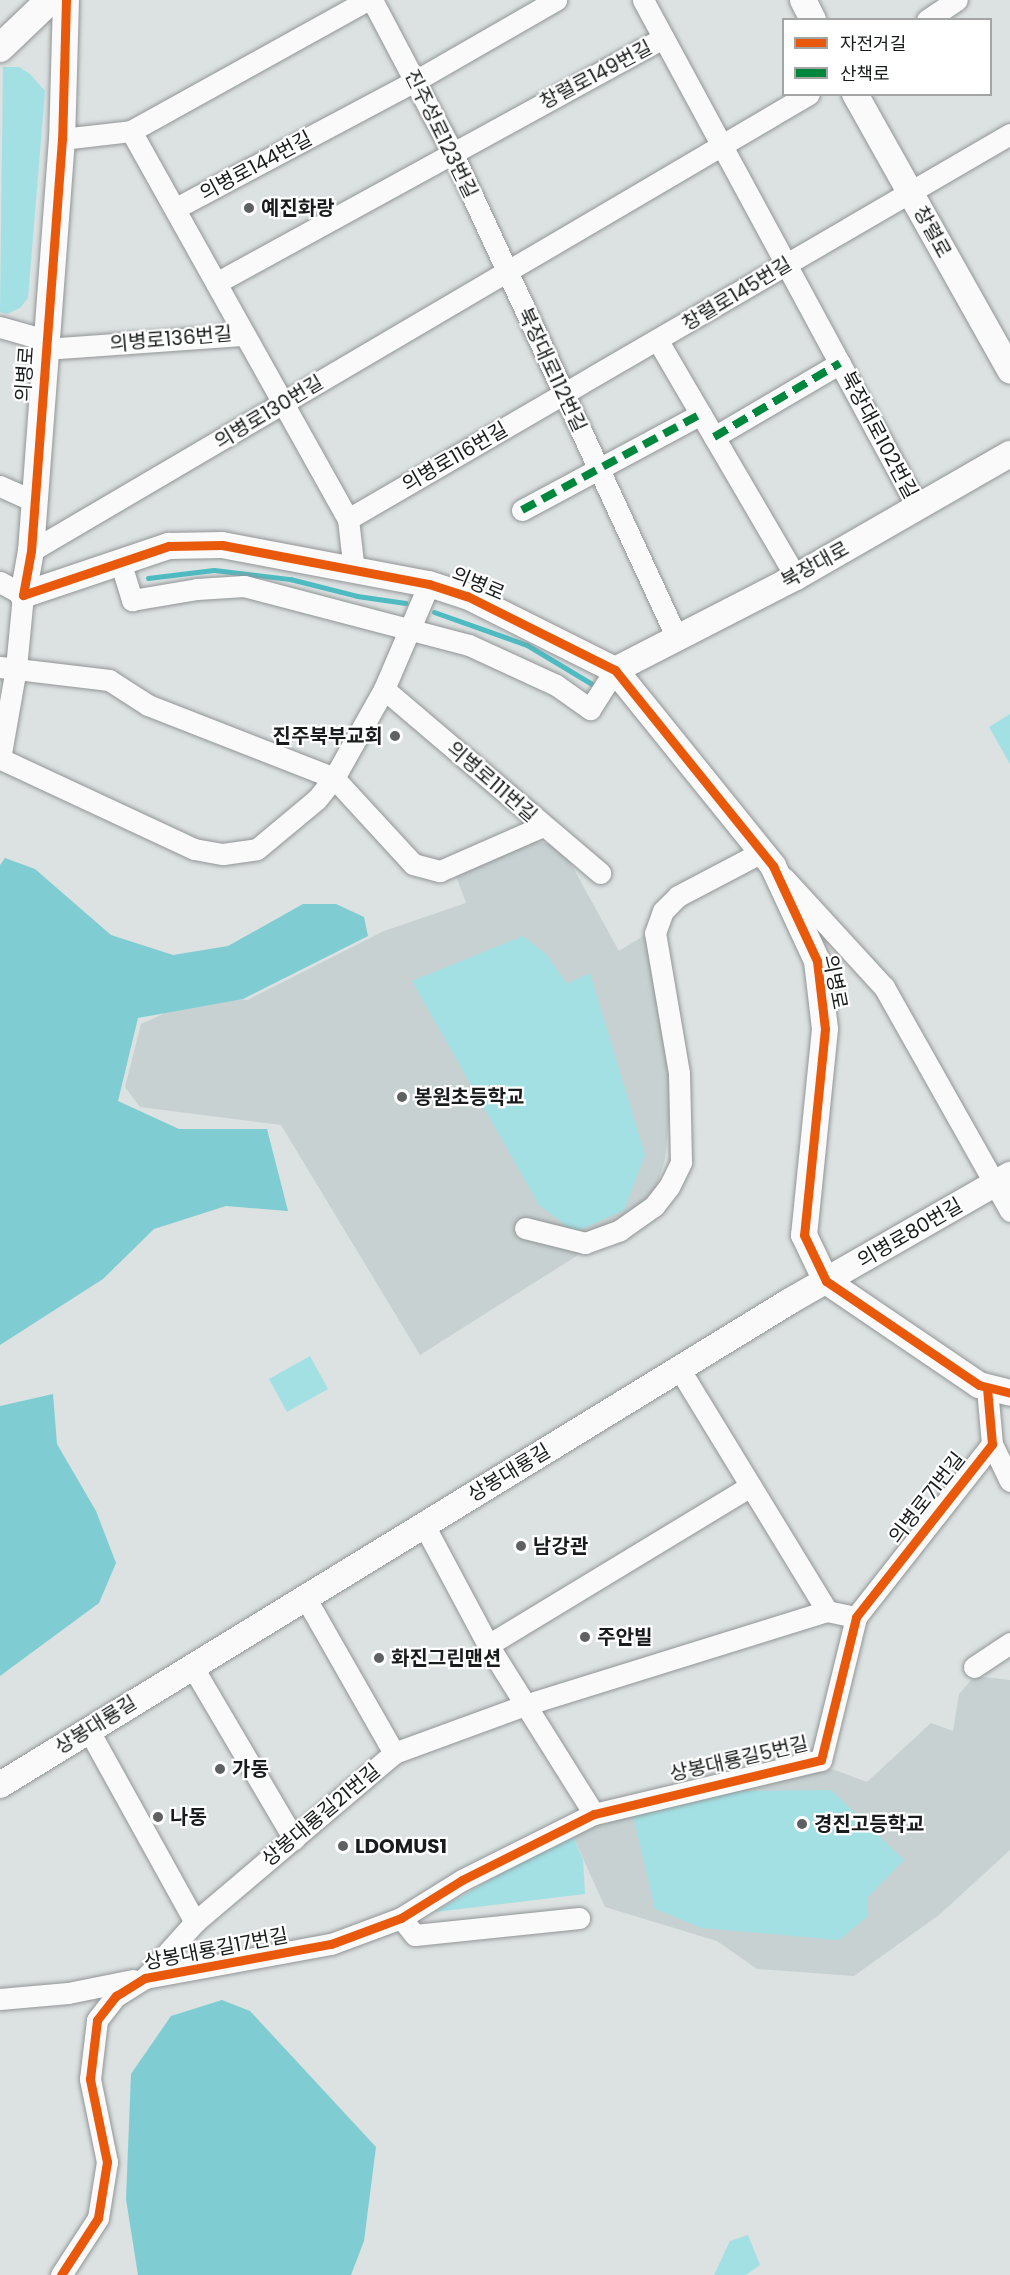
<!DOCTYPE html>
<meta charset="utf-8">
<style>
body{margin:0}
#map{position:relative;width:1010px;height:2275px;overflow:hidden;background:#dce1e1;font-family:Poppins,"Noto Sans KR",sans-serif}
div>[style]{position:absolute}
.built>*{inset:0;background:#c7d1d2}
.green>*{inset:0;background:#a3e0e4}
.forest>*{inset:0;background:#7fcdd2}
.stream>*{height:5px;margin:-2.5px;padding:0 2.5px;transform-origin:2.5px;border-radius:2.5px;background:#4ebbc2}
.roads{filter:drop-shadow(0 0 2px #929595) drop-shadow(0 0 2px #929595)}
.minor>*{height:21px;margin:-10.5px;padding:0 10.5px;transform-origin:10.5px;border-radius:10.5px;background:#fafafa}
.tertiary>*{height:26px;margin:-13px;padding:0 13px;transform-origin:13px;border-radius:13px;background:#fafafa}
.secondary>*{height:28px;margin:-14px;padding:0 14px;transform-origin:14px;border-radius:14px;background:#fafafa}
.quiet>*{height:8px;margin-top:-4px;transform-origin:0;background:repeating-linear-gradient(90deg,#00873e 0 15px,transparent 0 23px)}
.cycleway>*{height:9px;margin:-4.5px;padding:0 4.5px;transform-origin:4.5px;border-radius:4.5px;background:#e8590c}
.dots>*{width:16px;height:16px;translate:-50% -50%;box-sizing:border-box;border:3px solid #fff;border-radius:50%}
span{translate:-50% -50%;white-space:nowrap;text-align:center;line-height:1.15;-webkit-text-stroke:4.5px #fff;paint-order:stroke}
.street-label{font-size:20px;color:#191c1c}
.poi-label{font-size:20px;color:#191c1c;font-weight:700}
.left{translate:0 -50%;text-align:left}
.right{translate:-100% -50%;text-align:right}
.legend{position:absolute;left:782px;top:18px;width:210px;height:78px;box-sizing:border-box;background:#fff;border:2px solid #a3a4a4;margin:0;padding:8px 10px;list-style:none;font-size:18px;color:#191c1c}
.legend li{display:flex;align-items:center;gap:12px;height:30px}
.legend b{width:30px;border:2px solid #a3a4a4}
</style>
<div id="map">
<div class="built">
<i style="clip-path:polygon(533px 841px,561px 846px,619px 951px,648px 933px,673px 1080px,665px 1159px,653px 1198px,575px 1257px,420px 1355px,281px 1125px,140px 1107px,125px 1087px,141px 1024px,203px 996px,247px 1000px,384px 931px,466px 903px,456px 876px)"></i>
<i style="clip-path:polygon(975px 1676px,1010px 1680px,1010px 1850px,939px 1915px,854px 1976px,757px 1969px,717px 1941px,605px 1907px,571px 1832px,701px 1792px,832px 1769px,867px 1782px,931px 1723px,953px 1731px,959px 1694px)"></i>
</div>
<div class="green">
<i style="clip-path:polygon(3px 67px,19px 67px,30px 74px,45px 91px,28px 298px,20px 308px,7px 314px,0 312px)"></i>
<i style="clip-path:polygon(1010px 714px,1010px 764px,989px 727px)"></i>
<i style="clip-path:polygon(523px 936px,546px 954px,567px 984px,590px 973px,645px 1155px,624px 1210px,575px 1232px,539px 1205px,412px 981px)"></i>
<i style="clip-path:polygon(310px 1356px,328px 1389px,287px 1412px,269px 1379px)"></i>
<i style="clip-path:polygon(831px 1790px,904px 1860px,867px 1898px,867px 1917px,839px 1940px,702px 1928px,655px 1909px,633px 1815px,725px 1791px)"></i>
<i style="clip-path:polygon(571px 1832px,583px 1860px,585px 1894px,435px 1912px)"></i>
<i style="clip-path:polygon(748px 2235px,760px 2265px,746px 2275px,714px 2275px,730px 2241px)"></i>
</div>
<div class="forest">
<i style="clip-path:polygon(5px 858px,35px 869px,111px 935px,173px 955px,228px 946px,303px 904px,336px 904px,364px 917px,368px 936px,243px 999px,138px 1018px,118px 1101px,179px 1129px,267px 1129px,288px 1211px,226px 1206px,154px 1229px,103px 1279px,0 1345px,0 865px)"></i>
<i style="clip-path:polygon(53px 1394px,57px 1444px,96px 1511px,116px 1563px,99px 1603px,0 1676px,0 1406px)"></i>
<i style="clip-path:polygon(222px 2000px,250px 2011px,376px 2147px,364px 2241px,351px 2275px,138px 2275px,126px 2199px,131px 2074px,171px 2016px)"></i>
</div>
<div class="stream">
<i style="left:148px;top:578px;width:66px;rotate:-6.9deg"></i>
<i style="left:214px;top:570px;width:77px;rotate:6.8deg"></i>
<i style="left:290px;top:579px;width:69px;rotate:14.2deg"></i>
<i style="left:357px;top:596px;width:49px;rotate:8.3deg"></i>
<i style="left:434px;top:612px;width:99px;rotate:19.5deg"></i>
<i style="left:527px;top:645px;width:82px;rotate:31deg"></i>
</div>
<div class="roads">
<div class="minor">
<i style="left:372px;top:0;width:172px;rotate:62.2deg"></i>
<i style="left:452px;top:152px;width:536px;rotate:65.16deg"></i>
<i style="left:643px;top:0;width:578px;rotate:61.57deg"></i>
<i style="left:927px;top:20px;width:36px;rotate:-34deg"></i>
<i style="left:131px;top:131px;width:445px;rotate:60.8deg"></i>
<i style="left:62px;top:139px;width:69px;rotate:-6.6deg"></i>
<i style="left:131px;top:131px;width:270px;rotate:-29deg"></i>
<i style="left:176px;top:208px;width:271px;rotate:-28deg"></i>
<i style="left:415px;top:81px;width:163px;rotate:-29.9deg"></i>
<i style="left:216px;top:283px;width:510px;rotate:-28.73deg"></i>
<i style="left:0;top:327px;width:48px;rotate:15.8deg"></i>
<i style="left:658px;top:341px;width:273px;rotate:59.7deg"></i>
<i style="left:45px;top:349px;width:197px;rotate:-4.1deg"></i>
<i style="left:714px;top:437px;width:146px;rotate:-30.4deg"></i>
<i style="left:0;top:486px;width:37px;rotate:24deg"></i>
<i style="left:522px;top:510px;width:203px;rotate:-28.2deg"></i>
<i style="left:31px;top:551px;width:902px;rotate:-30.43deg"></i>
<i style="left:121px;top:564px;width:38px;rotate:73deg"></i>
<i style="left:132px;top:600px;width:66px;rotate:-9.6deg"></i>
<i style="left:197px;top:589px;width:47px;rotate:-3.7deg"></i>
<i style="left:244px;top:586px;width:233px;rotate:14.7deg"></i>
<i style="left:469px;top:645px;width:96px;rotate:24.7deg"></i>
<i style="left:556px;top:685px;width:42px;rotate:35.2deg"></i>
<i style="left:590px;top:709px;width:46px;rotate:-57.3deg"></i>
<i style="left:354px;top:571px;width:52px;rotate:-96.6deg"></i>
<i style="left:348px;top:519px;width:766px;rotate:-30.18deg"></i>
<i style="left:0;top:582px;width:26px;rotate:29deg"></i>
<i style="left:23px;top:595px;width:73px;rotate:95.5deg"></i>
<i style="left:16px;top:668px;width:92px;rotate:100deg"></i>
<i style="left:0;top:667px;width:110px;rotate:6.8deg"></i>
<i style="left:109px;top:680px;width:46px;rotate:32.7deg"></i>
<i style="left:148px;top:705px;width:200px;rotate:21.4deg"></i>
<i style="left:334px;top:778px;width:117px;rotate:47.4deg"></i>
<i style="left:413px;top:864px;width:28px;rotate:15deg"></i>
<i style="left:440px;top:871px;width:112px;rotate:-23.6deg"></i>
<i style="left:384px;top:689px;width:284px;rotate:40.4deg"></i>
<i style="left:1px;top:759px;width:213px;rotate:25deg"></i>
<i style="left:194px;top:849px;width:29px;rotate:10deg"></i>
<i style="left:223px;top:854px;width:34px;rotate:-8deg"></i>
<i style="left:257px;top:849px;width:78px;rotate:-39.8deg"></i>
<i style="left:317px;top:799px;width:27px;rotate:-51deg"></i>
<i style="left:334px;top:778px;width:102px;rotate:-60.7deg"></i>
<i style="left:384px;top:689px;width:114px;rotate:-66.8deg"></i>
<i style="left:784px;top:878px;width:148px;rotate:47.5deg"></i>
<i style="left:884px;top:987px;width:257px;rotate:60.6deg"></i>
<i style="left:525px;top:1228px;width:62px;rotate:14deg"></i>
<i style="left:585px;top:1243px;width:37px;rotate:-20deg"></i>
<i style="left:620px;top:1230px;width:42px;rotate:-35.2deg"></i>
<i style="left:654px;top:1206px;width:24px;rotate:-52deg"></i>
<i style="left:669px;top:1187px;width:28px;rotate:-64deg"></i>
<i style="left:681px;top:1162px;width:89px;rotate:-91.3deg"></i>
<i style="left:679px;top:1073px;width:142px;rotate:-99.7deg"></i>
<i style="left:655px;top:933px;width:23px;rotate:-70deg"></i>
<i style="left:663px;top:911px;width:21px;rotate:-45deg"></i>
<i style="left:678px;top:896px;width:93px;rotate:-27.7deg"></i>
<i style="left:680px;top:1370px;width:282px;rotate:58.6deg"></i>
<i style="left:992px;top:1444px;width:41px;rotate:64.1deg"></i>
<i style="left:424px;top:1525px;width:136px;rotate:61.9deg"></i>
<i style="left:488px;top:1645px;width:199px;rotate:57.9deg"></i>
<i style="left:305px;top:1597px;width:180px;rotate:60.3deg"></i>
<i style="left:488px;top:1645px;width:307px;rotate:-31.2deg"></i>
<i style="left:192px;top:1666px;width:201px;rotate:59.5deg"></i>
<i style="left:974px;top:1667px;width:43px;rotate:-33.7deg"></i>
<i style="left:88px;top:1729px;width:221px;rotate:61deg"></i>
<i style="left:401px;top:1918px;width:22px;rotate:51deg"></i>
<i style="left:415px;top:1935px;width:165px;rotate:-5.9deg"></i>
<i style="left:145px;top:1978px;width:75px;rotate:-48.2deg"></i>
<i style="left:195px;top:1922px;width:261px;rotate:-40.3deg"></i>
<i style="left:394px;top:1753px;width:143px;rotate:-20.1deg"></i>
<i style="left:528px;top:1704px;width:313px;rotate:-17.3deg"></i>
<i style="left:827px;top:1611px;width:30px;rotate:12deg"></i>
<i style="left:0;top:1999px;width:68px;rotate:-5deg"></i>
<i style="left:68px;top:1993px;width:66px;rotate:-11.3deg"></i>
<i style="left:61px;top:2275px;width:68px;rotate:-57deg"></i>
<i style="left:98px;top:2218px;width:57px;rotate:-80.9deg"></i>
<i style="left:107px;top:2162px;width:85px;rotate:-101.6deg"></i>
<i style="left:90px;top:2079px;width:59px;rotate:-83.2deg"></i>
<i style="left:97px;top:2020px;width:31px;rotate:-52deg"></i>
<i style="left:116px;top:1996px;width:34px;rotate:-32deg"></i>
<i style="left:145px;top:1978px;width:189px;rotate:-10.4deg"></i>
<i style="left:331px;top:1944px;width:75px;rotate:-20.4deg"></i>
<i style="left:401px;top:1918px;width:72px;rotate:-31.9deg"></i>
<i style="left:462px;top:1880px;width:148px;rotate:-26.6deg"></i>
<i style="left:594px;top:1814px;width:233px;rotate:-13.4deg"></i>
<i style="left:821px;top:1760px;width:147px;rotate:-76.2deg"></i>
<i style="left:856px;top:1617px;width:220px;rotate:-51.8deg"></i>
<i style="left:992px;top:1444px;width:56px;rotate:-95.1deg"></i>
</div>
<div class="tertiary">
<i style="left:66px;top:0;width:139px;rotate:91.6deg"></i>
<i style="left:62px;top:139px;width:413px;rotate:94.3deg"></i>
<i style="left:31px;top:551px;width:45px;rotate:100.3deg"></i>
<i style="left:23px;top:595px;width:154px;rotate:-18.6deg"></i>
<i style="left:169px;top:546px;width:53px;rotate:-1.1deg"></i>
<i style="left:222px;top:545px;width:211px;rotate:10.7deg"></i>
<i style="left:429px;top:584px;width:40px;rotate:18deg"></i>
<i style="left:467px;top:596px;width:165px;rotate:26.6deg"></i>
<i style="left:615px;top:670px;width:252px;rotate:51.1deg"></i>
<i style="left:773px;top:866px;width:105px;rotate:65.1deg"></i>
<i style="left:817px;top:961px;width:68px;rotate:83.3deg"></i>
<i style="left:825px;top:1029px;width:207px;rotate:95.8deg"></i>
<i style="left:804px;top:1235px;width:51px;rotate:64.4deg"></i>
<i style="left:826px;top:1281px;width:185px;rotate:34.2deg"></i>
<i style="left:979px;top:1385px;width:32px;rotate:14deg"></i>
<i style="left:803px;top:0;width:22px;rotate:63deg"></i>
<i style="left:855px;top:94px;width:317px;rotate:60.7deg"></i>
<i style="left:615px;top:670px;width:203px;rotate:-27.2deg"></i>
<i style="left:796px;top:577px;width:247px;rotate:-29.9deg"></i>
<i style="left:0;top:1785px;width:926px;rotate:-31.49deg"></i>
<i style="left:790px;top:1301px;width:254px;rotate:-29.8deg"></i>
</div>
<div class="secondary">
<i style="left:0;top:48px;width:69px;rotate:-43.8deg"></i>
</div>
</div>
<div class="quiet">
<i style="left:714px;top:437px;width:146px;rotate:-30.4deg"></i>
<i style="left:522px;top:510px;width:203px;rotate:-28.2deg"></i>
</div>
<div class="cycleway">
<i style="left:66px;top:0;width:139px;rotate:91.6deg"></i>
<i style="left:62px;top:139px;width:413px;rotate:94.3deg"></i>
<i style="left:31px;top:551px;width:45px;rotate:100.3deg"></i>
<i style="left:23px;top:595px;width:154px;rotate:-18.6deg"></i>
<i style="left:169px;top:546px;width:53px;rotate:-1.1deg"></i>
<i style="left:222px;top:545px;width:211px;rotate:10.7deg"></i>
<i style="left:429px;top:584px;width:40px;rotate:18deg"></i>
<i style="left:467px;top:596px;width:165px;rotate:26.6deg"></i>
<i style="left:615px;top:670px;width:252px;rotate:51.1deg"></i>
<i style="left:773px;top:866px;width:105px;rotate:65.1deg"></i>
<i style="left:817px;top:961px;width:68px;rotate:83.3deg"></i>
<i style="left:825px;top:1029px;width:207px;rotate:95.8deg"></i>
<i style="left:804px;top:1235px;width:51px;rotate:64.4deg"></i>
<i style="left:826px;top:1281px;width:185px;rotate:34.2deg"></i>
<i style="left:979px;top:1385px;width:32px;rotate:14deg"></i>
<i style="left:61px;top:2275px;width:68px;rotate:-57deg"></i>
<i style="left:98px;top:2218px;width:57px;rotate:-80.9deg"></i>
<i style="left:107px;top:2162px;width:85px;rotate:-101.6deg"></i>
<i style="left:90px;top:2079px;width:59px;rotate:-83.2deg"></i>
<i style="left:97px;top:2020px;width:31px;rotate:-52deg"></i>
<i style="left:116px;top:1996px;width:34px;rotate:-32deg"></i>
<i style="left:145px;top:1978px;width:189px;rotate:-10.4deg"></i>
<i style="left:331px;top:1944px;width:75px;rotate:-20.4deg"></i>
<i style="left:401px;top:1918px;width:72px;rotate:-31.9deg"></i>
<i style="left:462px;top:1880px;width:148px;rotate:-26.6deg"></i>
<i style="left:594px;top:1814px;width:233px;rotate:-13.4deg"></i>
<i style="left:821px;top:1760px;width:147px;rotate:-76.2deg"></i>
<i style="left:856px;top:1617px;width:220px;rotate:-51.8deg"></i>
<i style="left:992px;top:1444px;width:56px;rotate:-95.1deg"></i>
</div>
<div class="dots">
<i style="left:249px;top:208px;background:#5d6161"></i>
<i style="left:395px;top:736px;background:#5d6161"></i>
<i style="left:402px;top:1097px;background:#5d6161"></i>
<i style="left:521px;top:1546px;background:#5d6161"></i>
<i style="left:585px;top:1637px;background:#5d6161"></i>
<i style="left:379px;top:1658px;background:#5d6161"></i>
<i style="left:220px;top:1769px;background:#5d6161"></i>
<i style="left:158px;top:1817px;background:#5d6161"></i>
<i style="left:802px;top:1824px;background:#5d6161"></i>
<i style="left:343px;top:1846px;background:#5d6161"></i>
</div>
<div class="street-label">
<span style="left:596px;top:75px;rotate:-28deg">창렬로149번길</span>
<span style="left:441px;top:134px;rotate:64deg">진주성로123번길</span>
<span style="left:256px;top:166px;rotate:-28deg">의병로144번길</span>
<span style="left:932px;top:232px;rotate:61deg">창렬로</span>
<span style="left:737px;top:294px;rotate:-31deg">창렬로145번길</span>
<span style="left:171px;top:339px;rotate:-5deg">의병로136번길</span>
<span style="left:552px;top:370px;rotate:65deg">북장대로112번길</span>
<span style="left:25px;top:374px;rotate:-86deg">의병로</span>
<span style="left:269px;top:412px;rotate:-31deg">의병로130번길</span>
<span style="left:879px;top:435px;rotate:62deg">북장대로102번길</span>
<span style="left:455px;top:457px;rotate:-30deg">의병로116번길</span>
<span style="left:815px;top:565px;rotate:-29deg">북장대로</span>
<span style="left:478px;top:584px;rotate:23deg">의병로</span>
<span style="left:492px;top:782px;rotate:41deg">의병로111번길</span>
<span style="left:835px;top:982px;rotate:79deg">의병로</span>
<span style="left:910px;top:1233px;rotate:-30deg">의병로80번길</span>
<span style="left:509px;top:1473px;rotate:-31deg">상봉대룡길</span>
<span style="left:927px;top:1498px;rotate:-52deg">의병로71번길</span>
<span style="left:96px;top:1725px;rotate:-32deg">상봉대룡길</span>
<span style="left:739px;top:1759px;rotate:-13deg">상봉대룡길5번길</span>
<span style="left:321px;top:1815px;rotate:-40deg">상봉대룡길21번길</span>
<span style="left:216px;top:1949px;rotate:-11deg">상봉대룡길17번길</span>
</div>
<div class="poi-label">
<span class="left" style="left:261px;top:208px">예진화랑</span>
<span class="right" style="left:383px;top:736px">진주북부교회</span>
<span class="left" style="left:414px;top:1097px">봉원초등학교</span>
<span class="left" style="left:533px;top:1546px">남강관</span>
<span class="left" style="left:597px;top:1637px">주안빌</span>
<span class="left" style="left:391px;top:1658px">화진그린맨션</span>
<span class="left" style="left:232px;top:1769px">가동</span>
<span class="left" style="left:170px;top:1817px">나동</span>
<span class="left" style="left:814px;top:1824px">경진고등학교</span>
<span class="left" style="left:355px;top:1846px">LDOMUS1</span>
</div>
<ul class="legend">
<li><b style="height:8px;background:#e8590c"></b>자전거길</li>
<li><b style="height:8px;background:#00873e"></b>산책로</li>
</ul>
</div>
